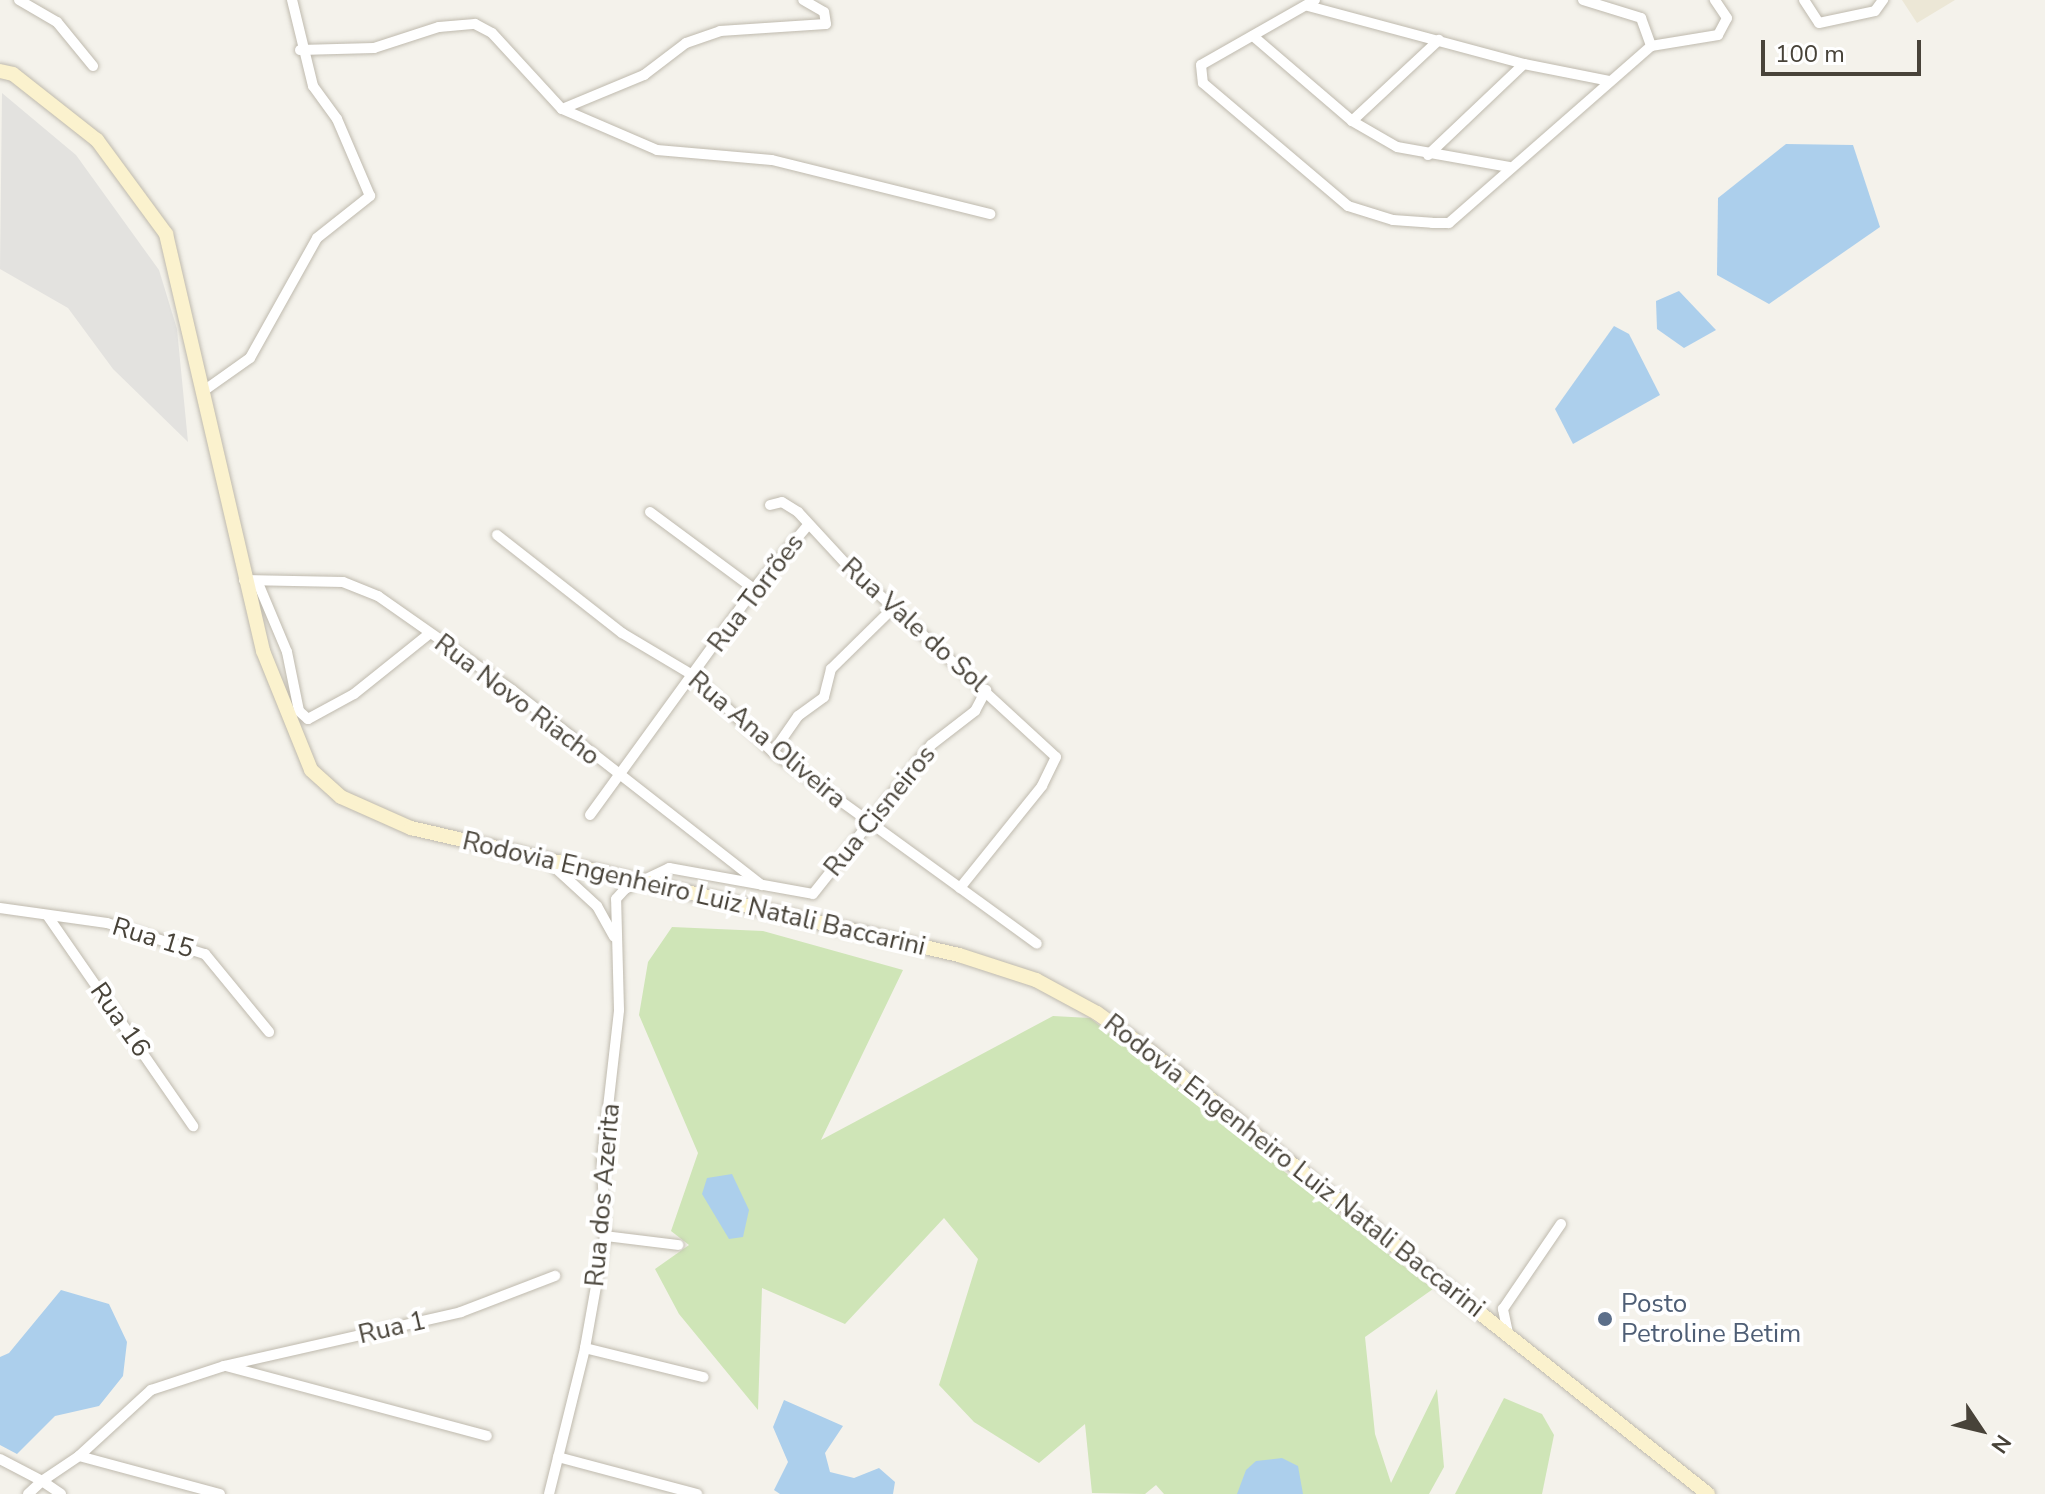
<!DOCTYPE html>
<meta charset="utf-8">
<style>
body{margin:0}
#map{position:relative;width:2045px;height:1494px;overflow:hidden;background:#f4f2eb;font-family:"Nunito Sans",sans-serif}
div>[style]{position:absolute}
.education>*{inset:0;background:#ece7d6}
.green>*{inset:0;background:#cfe5b7}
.parking>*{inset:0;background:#e3e2df}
.water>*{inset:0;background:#accfec}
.roads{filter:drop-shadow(0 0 2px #bfbaae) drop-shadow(0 0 2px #bfbaae)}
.minor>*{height:10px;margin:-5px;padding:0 5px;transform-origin:5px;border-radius:5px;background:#fff}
.secondary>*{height:14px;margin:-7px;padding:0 7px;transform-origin:7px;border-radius:7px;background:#fbf2ce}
.dots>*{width:22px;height:22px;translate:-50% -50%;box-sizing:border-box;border:4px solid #fff;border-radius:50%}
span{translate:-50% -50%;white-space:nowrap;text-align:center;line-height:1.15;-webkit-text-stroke:8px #fff;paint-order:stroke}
.street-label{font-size:26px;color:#484339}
.service-label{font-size:26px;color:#4e5e75}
.left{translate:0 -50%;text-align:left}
.north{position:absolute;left:1941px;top:1390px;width:80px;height:80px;-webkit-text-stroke:6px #fff;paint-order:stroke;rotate:125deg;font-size:22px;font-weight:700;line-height:32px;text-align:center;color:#484339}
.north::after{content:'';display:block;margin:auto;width:28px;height:36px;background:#484339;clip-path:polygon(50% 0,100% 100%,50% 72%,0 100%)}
.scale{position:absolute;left:1761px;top:40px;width:160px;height:36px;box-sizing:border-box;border:4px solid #484339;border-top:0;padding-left:10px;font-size:24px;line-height:28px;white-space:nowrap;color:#484339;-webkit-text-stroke:6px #fff;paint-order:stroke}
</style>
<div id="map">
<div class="education">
<i style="clip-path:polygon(1902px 0,1955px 0,1917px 23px)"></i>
</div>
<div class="green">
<i style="clip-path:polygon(672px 927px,763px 931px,903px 970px,821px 1140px,1053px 1016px,1090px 1018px,1433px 1289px,1365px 1337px,1375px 1434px,1391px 1483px,1437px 1389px,1444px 1467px,1429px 1494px,1164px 1494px,1156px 1485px,1145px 1494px,1092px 1493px,1085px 1424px,1039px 1463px,974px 1422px,939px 1385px,978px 1259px,944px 1218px,845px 1324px,762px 1288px,758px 1410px,679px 1314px,655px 1269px,689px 1245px,671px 1231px,698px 1153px,639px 1015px,648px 962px)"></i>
<i style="clip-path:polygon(1504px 1398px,1542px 1414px,1554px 1435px,1542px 1494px,1455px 1494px)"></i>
</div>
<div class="parking">
<i style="clip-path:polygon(2px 93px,76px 155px,159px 270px,177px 329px,188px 442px,113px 369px,68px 308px,0 269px)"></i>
</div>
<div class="water">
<i style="clip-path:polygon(1786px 144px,1853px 145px,1880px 227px,1769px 304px,1717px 275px,1718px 198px)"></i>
<i style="clip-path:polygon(1679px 291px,1716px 330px,1684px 348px,1657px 329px,1656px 301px)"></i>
<i style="clip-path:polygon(1614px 326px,1629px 334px,1660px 395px,1573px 444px,1555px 409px)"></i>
<i style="clip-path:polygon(732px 1174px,749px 1210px,743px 1237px,729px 1239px,702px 1194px,707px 1178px)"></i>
<i style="clip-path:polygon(61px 1290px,109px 1304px,127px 1342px,123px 1376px,99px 1406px,55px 1416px,17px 1454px,0 1445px,0 1357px,9px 1353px)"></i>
<i style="clip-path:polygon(784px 1400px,843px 1426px,825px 1453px,830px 1472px,854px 1478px,879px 1468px,895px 1482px,893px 1494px,780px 1494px,774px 1490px,788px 1462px,773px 1427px)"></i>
<i style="clip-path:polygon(1282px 1458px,1298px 1466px,1303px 1494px,1237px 1494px,1246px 1470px,1256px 1461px)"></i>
</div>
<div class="roads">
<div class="minor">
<i style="left:19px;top:0;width:44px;rotate:30.1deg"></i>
<i style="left:57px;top:22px;width:57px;rotate:50.7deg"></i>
<i style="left:1315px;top:0;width:131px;rotate:150.3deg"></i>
<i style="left:1201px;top:65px;width:18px;rotate:84deg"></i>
<i style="left:1203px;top:83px;width:190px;rotate:40.3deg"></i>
<i style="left:1348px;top:206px;width:47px;rotate:17.3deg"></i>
<i style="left:1393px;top:220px;width:39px;rotate:4deg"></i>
<i style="left:1432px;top:223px;width:17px"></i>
<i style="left:1449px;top:223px;width:269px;rotate:-41.2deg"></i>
<i style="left:1651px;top:46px;width:68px;rotate:-9.3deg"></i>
<i style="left:1718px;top:35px;width:19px;rotate:-62deg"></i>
<i style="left:1727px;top:18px;width:22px;rotate:-124deg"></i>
<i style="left:1583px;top:0;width:61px;rotate:17.2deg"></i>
<i style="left:1641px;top:18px;width:30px;rotate:70deg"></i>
<i style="left:1804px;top:0;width:27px;rotate:57deg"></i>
<i style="left:1819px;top:23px;width:57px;rotate:-12.1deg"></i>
<i style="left:1875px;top:11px;width:14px;rotate:-54deg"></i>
<i style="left:1308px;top:6px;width:224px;rotate:15deg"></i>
<i style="left:1524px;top:64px;width:88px;rotate:11.2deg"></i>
<i style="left:1253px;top:36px;width:130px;rotate:40.6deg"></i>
<i style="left:1352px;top:121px;width:52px;rotate:30deg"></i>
<i style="left:1397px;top:147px;width:114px;rotate:10.1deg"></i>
<i style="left:300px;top:50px;width:74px;rotate:-1.5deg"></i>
<i style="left:374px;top:48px;width:68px;rotate:-17.9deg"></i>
<i style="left:439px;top:27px;width:36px;rotate:-5deg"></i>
<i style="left:475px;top:24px;width:19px;rotate:28deg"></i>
<i style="left:492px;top:33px;width:103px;rotate:47.4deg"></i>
<i style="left:562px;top:109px;width:103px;rotate:23.3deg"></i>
<i style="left:657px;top:150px;width:115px;rotate:5deg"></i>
<i style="left:772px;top:160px;width:225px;rotate:13.9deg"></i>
<i style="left:562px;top:109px;width:89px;rotate:-22.5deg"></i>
<i style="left:644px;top:75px;width:53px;rotate:-37.3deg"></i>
<i style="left:686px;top:43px;width:36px;rotate:-19deg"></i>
<i style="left:720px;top:31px;width:106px;rotate:-3.8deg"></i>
<i style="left:826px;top:24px;width:12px;rotate:-99deg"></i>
<i style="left:824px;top:12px;width:24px;rotate:-150deg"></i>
<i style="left:1352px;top:121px;width:119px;rotate:-43deg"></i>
<i style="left:1428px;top:155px;width:132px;rotate:-43.5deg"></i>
<i style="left:202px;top:392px;width:59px;rotate:-35.3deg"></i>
<i style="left:250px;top:358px;width:137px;rotate:-60.8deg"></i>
<i style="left:317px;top:238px;width:68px;rotate:-38.4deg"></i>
<i style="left:370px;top:196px;width:84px;rotate:-113.2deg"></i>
<i style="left:337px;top:119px;width:41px;rotate:-126deg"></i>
<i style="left:313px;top:86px;width:89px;rotate:-103.7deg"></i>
<i style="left:770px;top:505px;width:12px;rotate:-14deg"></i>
<i style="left:782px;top:502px;width:19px;rotate:32deg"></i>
<i style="left:798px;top:512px;width:71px;rotate:47.3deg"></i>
<i style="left:846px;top:564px;width:285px;rotate:42.6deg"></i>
<i style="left:1056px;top:757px;width:32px;rotate:116deg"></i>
<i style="left:1042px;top:786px;width:131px;rotate:128.8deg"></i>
<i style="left:650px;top:512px;width:129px;rotate:36.5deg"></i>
<i style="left:497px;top:535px;width:159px;rotate:38.1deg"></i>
<i style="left:622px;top:633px;width:84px;rotate:30.8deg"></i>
<i style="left:694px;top:676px;width:110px;rotate:43.9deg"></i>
<i style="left:773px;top:752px;width:326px;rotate:36deg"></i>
<i style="left:244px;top:580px;width:99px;rotate:1.2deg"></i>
<i style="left:343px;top:582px;width:38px;rotate:22deg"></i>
<i style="left:378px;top:596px;width:164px;rotate:35deg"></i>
<i style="left:512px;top:690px;width:317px;rotate:38deg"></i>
<i style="left:258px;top:583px;width:75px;rotate:67.2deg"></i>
<i style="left:287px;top:652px;width:60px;rotate:78.5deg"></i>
<i style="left:299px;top:711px;width:12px;rotate:42deg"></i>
<i style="left:308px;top:719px;width:52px;rotate:-28.5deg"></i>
<i style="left:354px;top:694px;width:96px;rotate:-38.7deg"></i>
<i style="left:773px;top:752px;width:44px;rotate:-55.2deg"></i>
<i style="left:798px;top:716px;width:32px;rotate:-36deg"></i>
<i style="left:824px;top:697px;width:29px;rotate:-76deg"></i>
<i style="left:831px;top:669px;width:88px;rotate:-44.5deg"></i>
<i style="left:590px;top:815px;width:279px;rotate:-54deg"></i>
<i style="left:754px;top:589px;width:84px;rotate:-49.8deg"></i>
<i style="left:550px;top:863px;width:64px;rotate:42.5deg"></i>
<i style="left:597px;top:906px;width:35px;rotate:61deg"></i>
<i style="left:0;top:908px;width:108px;rotate:8deg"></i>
<i style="left:107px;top:923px;width:103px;rotate:17.6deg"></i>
<i style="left:205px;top:954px;width:101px;rotate:50.6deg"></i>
<i style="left:47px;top:915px;width:257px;rotate:55.3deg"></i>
<i style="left:605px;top:1236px;width:74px;rotate:7deg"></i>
<i style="left:1508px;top:1333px;width:25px;rotate:-102deg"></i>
<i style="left:1503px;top:1309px;width:103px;rotate:-55.7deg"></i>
<i style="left:585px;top:1348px;width:122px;rotate:13.8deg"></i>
<i style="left:226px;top:1366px;width:270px;rotate:15deg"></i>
<i style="left:79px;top:1456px;width:146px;rotate:15.1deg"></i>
<i style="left:558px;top:1457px;width:144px;rotate:14.9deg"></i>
<i style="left:0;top:1459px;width:47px;rotate:27.6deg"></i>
<i style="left:42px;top:1481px;width:45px;rotate:-34deg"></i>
<i style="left:79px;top:1456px;width:98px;rotate:-42.5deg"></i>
<i style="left:151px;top:1390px;width:77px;rotate:-18.2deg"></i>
<i style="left:224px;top:1366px;width:243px;rotate:-12.8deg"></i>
<i style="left:461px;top:1312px;width:101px;rotate:-21deg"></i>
<i style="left:28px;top:1494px;width:19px;rotate:-43deg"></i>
<i style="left:42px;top:1481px;width:23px;rotate:34deg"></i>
<i style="left:549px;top:1494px;width:150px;rotate:-76.1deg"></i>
<i style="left:585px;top:1348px;width:114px;rotate:-79.9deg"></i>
<i style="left:605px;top:1236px;width:76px;rotate:-92.3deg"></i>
<i style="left:602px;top:1160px;width:151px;rotate:-83.5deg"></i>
<i style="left:619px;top:1010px;width:111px;rotate:-91.5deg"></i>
<i style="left:616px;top:899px;width:13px;rotate:-48deg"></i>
<i style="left:625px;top:889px;width:49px;rotate:-25.5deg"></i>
<i style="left:669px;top:868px;width:146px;rotate:10.2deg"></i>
<i style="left:813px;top:894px;width:190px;rotate:-51.6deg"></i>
<i style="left:931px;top:745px;width:56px;rotate:-37.7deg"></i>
<i style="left:975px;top:711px;width:24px;rotate:-62deg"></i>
</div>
<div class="secondary">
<i style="left:0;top:71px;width:13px;rotate:13deg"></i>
<i style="left:13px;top:74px;width:107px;rotate:38.2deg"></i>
<i style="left:97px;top:140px;width:117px;rotate:53.7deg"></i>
<i style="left:166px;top:234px;width:428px;rotate:76.9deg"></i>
<i style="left:263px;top:651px;width:128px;rotate:68deg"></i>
<i style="left:311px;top:770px;width:40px;rotate:42deg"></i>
<i style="left:341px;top:797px;width:77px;rotate:23.9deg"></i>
<i style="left:411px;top:828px;width:563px;rotate:13.05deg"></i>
<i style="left:959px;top:955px;width:81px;rotate:18deg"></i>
<i style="left:1036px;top:980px;width:69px;rotate:28.4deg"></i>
<i style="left:1097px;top:1013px;width:67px;rotate:35.8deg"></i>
<i style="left:1151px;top:1052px;width:711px;rotate:38.43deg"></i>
</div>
</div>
<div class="dots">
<i style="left:1605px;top:1319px;background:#5c6f8a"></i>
</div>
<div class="street-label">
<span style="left:756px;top:593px;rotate:-53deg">Rua Torrões</span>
<span style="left:914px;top:625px;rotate:42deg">Rua Vale do Sol</span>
<span style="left:517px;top:700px;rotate:37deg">Rua Novo Riacho</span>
<span style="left:767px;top:740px;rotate:40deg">Rua Ana Oliveira</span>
<span style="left:880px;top:811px;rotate:-51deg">Rua Cisneiros</span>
<span style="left:694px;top:894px;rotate:13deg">Rodovia Engenheiro Luiz Natali Baccarini</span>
<span style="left:153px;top:938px;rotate:17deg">Rua 15</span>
<span style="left:120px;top:1020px;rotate:55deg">Rua 16</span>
<span style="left:1294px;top:1166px;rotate:38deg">Rodovia Engenheiro Luiz Natali Baccarini</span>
<span style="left:603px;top:1195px;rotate:-85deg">Rua dos Azerita</span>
<span style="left:392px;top:1328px;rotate:-13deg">Rua 1</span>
</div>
<div class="service-label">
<span class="left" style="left:1621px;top:1319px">Posto<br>Petroline Betim</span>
</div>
<div class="north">N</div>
<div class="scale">100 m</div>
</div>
